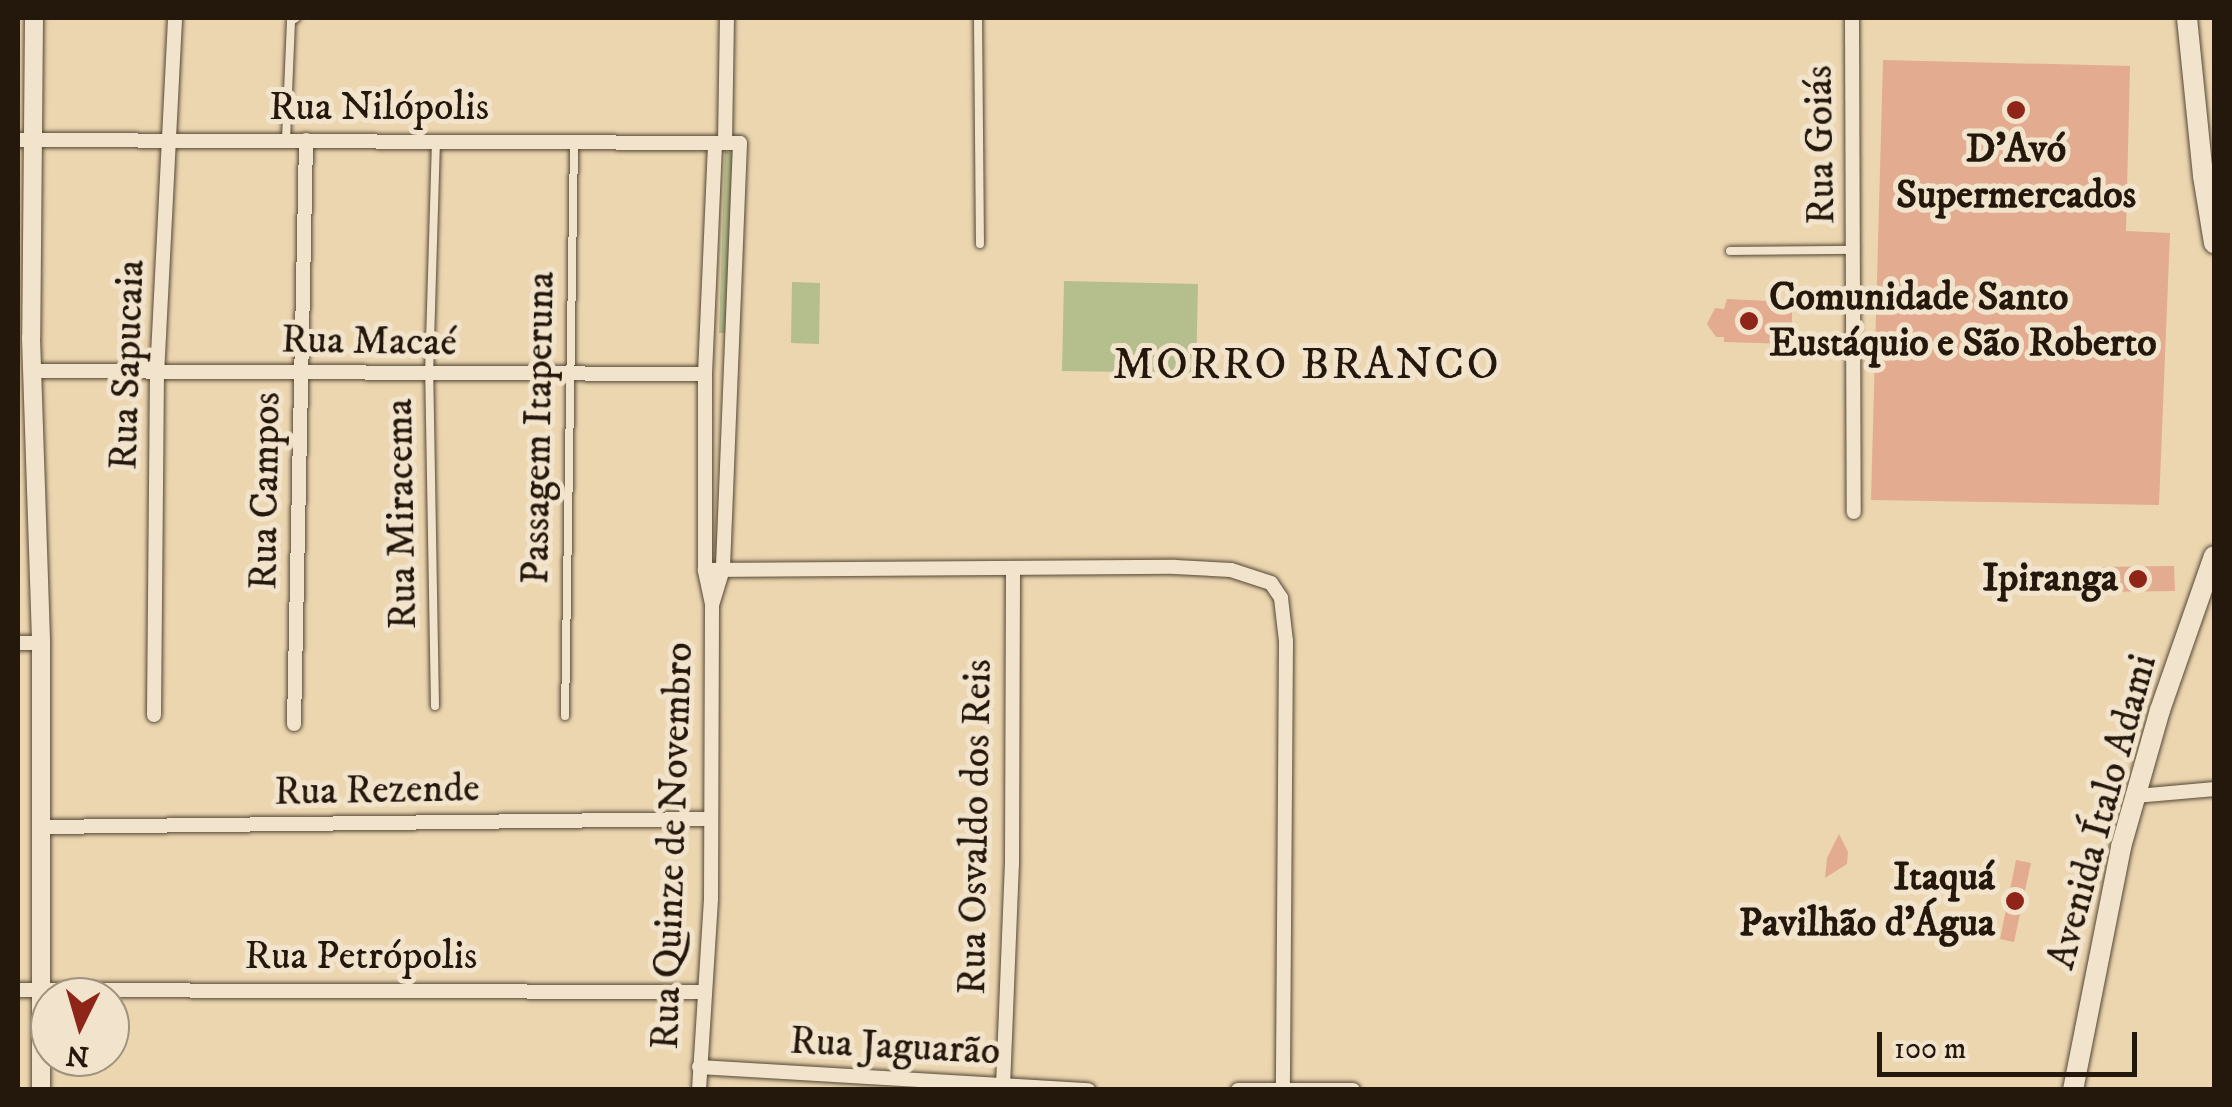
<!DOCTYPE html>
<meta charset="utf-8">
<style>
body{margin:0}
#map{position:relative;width:2232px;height:1107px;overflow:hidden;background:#ebd6b0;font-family:"IM FELL DW Pica",serif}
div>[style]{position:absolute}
.green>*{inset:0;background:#b5be8d}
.building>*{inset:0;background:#e3ab90}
.roads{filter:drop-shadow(0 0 2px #564734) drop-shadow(0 0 2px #564734)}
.service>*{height:8px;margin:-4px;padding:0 4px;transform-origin:4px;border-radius:4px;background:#f2e4cc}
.minor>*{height:14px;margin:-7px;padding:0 7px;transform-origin:7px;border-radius:7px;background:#f2e4cc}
.tertiary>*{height:18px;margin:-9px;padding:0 9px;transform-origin:9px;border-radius:9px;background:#f2e4cc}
.secondary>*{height:20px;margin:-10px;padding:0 10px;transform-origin:10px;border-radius:10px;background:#f2e4cc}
.dots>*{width:28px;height:28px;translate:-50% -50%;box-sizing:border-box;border:5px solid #f2e4cc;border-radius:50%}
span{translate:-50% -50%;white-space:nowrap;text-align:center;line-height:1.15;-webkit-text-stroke:10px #f2e4cc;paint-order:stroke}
.street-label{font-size:40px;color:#24170b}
.poi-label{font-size:40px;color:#24170b;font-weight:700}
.left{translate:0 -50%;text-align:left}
.right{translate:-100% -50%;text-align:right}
.quarter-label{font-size:45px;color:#24170b;letter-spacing:2.5px}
.frame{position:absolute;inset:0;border:20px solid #24170b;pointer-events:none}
.north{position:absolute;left:30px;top:977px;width:100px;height:100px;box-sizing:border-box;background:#f2e4cc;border:2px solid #a0927f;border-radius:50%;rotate:185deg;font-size:28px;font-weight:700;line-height:40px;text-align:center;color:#24170b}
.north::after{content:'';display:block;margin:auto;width:35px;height:45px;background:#8f2418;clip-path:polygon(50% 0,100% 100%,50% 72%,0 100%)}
.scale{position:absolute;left:1877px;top:1032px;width:260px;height:45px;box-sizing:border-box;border:5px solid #24170b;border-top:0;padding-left:12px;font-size:30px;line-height:35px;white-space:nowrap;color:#24170b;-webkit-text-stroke:8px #f2e4cc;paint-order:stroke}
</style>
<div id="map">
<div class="green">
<i style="clip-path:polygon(725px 151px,733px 154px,726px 333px,719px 333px)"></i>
<i style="clip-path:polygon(1064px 281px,1198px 284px,1196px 373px,1062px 371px)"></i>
<i style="clip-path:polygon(792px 282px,820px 283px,819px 344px,791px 343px)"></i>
</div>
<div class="building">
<i style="clip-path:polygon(1883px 60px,2130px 66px,2126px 231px,2170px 233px,2159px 505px,1871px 500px)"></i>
<i style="clip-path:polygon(1727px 299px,1792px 302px,1792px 344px,1724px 342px,1724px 337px,1716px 337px,1707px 324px,1715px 308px,1724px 309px)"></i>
<i style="clip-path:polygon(2174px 566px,2175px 591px,2101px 592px,2101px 567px)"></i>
<i style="clip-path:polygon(1839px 834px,1848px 852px,1847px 864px,1825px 878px,1827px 858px)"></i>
<i style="clip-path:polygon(2016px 860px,2031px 863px,2014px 942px,2000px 939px)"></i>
</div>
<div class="roads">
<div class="service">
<i style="left:978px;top:18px;width:226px;rotate:89.5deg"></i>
<i style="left:286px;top:140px;width:119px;rotate:-87.6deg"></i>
<i style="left:291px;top:21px;width:6px;rotate:-31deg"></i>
<i style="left:1730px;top:251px;width:125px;rotate:-0.5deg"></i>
<i style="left:435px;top:706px;width:330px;rotate:-91deg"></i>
<i style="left:429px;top:376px;width:235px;rotate:-88.3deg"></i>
<i style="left:565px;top:716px;width:576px;rotate:-89.1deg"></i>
</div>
<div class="minor">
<i style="left:1852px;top:18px;width:494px;rotate:89.8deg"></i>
<i style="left:18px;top:140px;width:722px;rotate:0.24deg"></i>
<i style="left:740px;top:143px;width:426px;rotate:92.3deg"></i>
<i style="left:723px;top:569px;width:37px;rotate:107deg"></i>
<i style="left:725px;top:143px;width:125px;rotate:-89.1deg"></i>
<i style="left:33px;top:371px;width:672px;rotate:0.26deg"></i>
<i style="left:705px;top:570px;width:470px;rotate:-0.4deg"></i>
<i style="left:1175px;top:567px;width:56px;rotate:3.1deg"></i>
<i style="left:1231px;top:570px;width:42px;rotate:18deg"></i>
<i style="left:1271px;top:583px;width:18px;rotate:56deg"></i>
<i style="left:1281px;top:598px;width:43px;rotate:83.4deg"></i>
<i style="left:1286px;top:641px;width:447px;rotate:90.4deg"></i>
<i style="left:18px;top:643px;width:23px"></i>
<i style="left:154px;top:715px;width:340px;rotate:-89.5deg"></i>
<i style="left:157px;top:375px;width:357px;rotate:-87.1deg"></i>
<i style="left:294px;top:724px;width:584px;rotate:-88.82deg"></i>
<i style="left:2136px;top:796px;width:78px;rotate:-5.1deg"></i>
<i style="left:43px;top:827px;width:668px;rotate:-0.69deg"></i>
<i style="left:18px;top:990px;width:687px;rotate:0.17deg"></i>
<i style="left:699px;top:1067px;width:390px;rotate:3.4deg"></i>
<i style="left:1003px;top:1086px;width:222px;rotate:-87.7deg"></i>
<i style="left:1012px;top:864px;width:295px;rotate:-89.8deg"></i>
<i style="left:699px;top:1090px;width:192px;rotate:-86.4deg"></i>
<i style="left:711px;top:898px;width:294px;rotate:-89.8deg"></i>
<i style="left:712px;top:604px;width:35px;rotate:-102deg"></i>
<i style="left:705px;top:570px;width:196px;rotate:-90deg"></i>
<i style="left:705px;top:374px;width:231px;rotate:-87.5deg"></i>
<i style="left:1238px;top:1090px;width:115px"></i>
</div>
<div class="tertiary">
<i style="left:34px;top:18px;width:320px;rotate:90.5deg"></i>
<i style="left:31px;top:338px;width:305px;rotate:88.1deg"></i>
<i style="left:41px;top:643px;width:447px;rotate:90deg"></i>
</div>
<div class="secondary">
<i style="left:2187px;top:18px;width:159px;rotate:84.2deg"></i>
<i style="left:2203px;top:176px;width:68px;rotate:80.7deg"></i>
<i style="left:2073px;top:1090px;width:248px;rotate:-78.8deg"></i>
<i style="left:2121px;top:847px;width:142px;rotate:-74.1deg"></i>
<i style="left:2160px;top:710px;width:163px;rotate:-70.7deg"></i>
</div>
</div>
<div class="dots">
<i style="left:2016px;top:110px;background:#8f2418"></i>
<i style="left:1749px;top:321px;background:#8f2418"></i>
<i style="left:2138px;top:579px;background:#8f2418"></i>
<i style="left:2015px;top:901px;background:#8f2418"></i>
</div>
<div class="street-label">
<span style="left:379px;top:108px">Rua Nilópolis</span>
<span style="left:1821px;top:145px;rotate:-91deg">Rua Goiás</span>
<span style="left:369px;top:342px;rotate:1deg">Rua Macaé</span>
<span style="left:128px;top:365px;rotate:-88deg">Rua Sapucaia</span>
<span style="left:539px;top:428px;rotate:-89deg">Passagem Itaperuna</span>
<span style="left:266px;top:491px;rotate:-89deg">Rua Campos</span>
<span style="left:402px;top:514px;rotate:-91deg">Rua Miracema</span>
<span style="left:377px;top:791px;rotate:-1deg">Rua Rezende</span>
<span style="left:2103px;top:812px;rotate:-75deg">Avenida Ítalo Adami</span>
<span style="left:976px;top:827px;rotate:-89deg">Rua Osvaldo dos Reis</span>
<span style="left:673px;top:846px;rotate:-88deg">Rua Quinze de Novembro</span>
<span style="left:361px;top:957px">Rua Petrópolis</span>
<span style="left:895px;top:1047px;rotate:3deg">Rua Jaguarão</span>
</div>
<div class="poi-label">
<span style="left:2016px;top:173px">D'Avó<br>Supermercados</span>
<span class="left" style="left:1769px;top:321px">Comunidade Santo<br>Eustáquio e São Roberto</span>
<span class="right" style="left:2118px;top:579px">Ipiranga</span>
<span class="right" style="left:1995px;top:901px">Itaquá<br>Pavilhão d'Água</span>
</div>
<div class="quarter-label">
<span style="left:1307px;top:366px">MORRO BRANCO</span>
</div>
<div class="frame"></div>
<div class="north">N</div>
<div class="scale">100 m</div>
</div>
